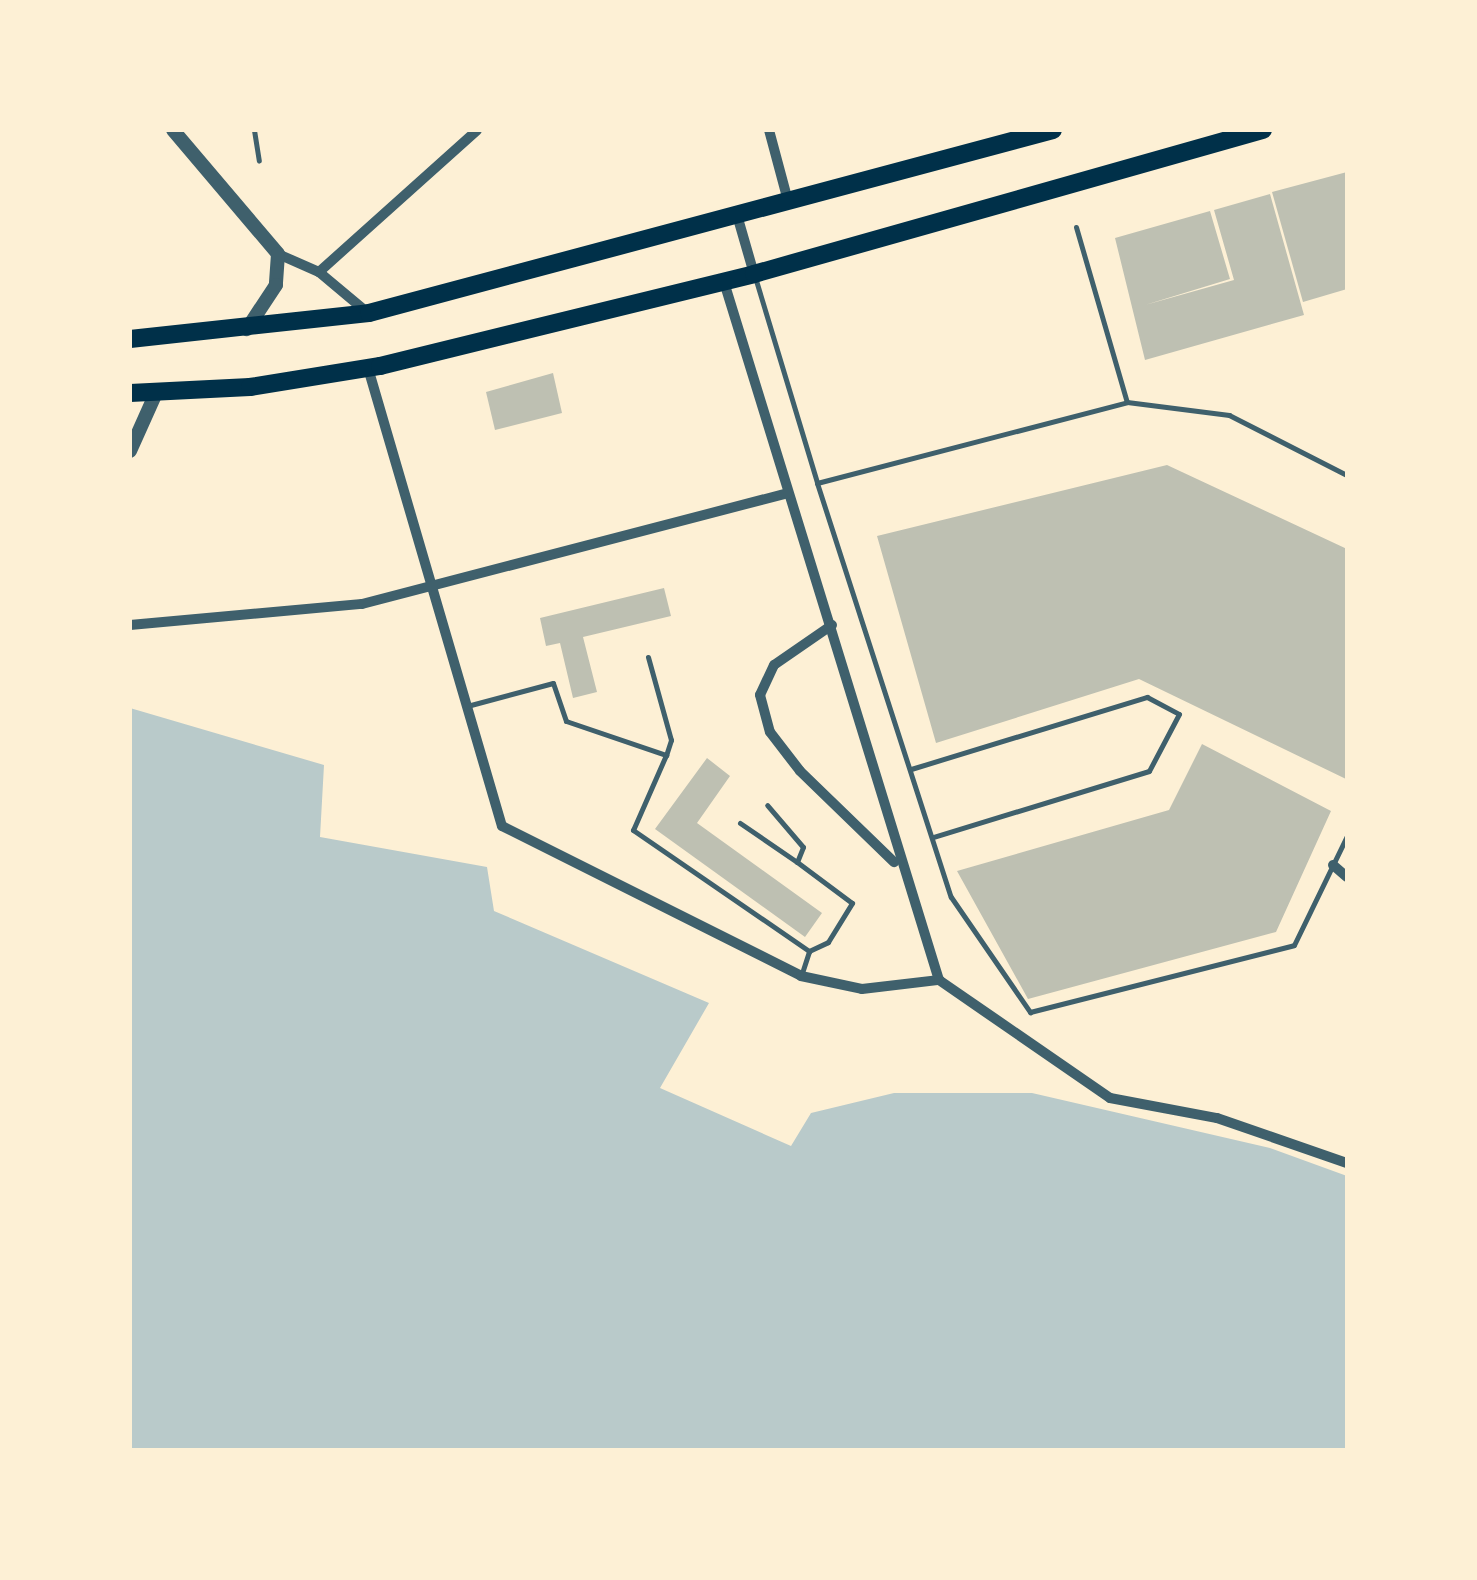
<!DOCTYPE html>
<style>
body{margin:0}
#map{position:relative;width:1477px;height:1580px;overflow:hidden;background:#fdf0d5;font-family:"PT Sans",sans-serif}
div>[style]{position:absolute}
.green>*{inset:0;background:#b9caca}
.building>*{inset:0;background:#bec0b2}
.service>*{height:5px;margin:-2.5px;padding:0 2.5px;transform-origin:2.5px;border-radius:2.5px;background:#3f606c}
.minor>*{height:10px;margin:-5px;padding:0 5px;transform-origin:5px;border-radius:5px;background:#3f606c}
.tertiary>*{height:14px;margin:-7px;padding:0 7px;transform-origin:7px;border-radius:7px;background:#3f606c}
.primary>*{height:18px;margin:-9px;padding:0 9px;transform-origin:9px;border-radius:9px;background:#003049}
span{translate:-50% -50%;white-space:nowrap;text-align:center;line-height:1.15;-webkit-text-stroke:10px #fdf0d5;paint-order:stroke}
.frame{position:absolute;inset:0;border:132px solid #fdf0d5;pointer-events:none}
</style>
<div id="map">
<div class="green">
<i style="clip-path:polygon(130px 708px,324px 765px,320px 837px,487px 867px,494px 911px,709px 1003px,660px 1088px,791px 1146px,811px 1113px,894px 1093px,1032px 1093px,1270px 1148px,1347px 1176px,1347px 1450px,130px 1450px)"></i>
</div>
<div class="building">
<i style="clip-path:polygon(1347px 172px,1347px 289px,1303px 302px,1272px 192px)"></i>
<i style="clip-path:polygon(1270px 194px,1304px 315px,1145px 360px,1115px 238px,1210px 211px,1230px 279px,1145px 305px,1234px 280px,1214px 210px)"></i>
<i style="clip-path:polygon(553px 373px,562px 413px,495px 430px,486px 392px)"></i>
<i style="clip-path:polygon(1167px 465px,1347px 549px,1346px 779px,1139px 679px,936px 743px,877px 536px)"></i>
<i style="clip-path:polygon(664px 588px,671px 616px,583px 637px,597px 692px,573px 698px,560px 643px,546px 646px,540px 618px)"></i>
<i style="clip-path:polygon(1202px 744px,1331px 811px,1276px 932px,1028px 999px,957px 871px,1169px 810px)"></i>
<i style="clip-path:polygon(707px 758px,730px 776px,697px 823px,822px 913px,805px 937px,655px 829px)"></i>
</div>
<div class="service">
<i style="left:254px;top:130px;width:31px;rotate:81deg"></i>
<i style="left:1076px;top:227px;width:182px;rotate:73.8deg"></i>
<i style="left:755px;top:277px;width:215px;rotate:73.2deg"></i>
<i style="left:817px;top:483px;width:320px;rotate:-14.6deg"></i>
<i style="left:1127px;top:402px;width:103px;rotate:7.3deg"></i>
<i style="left:1229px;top:415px;width:132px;rotate:27deg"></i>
<i style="left:817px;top:483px;width:435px;rotate:72.1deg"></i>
<i style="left:951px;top:897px;width:140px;rotate:55.5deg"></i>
<i style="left:1030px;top:1012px;width:272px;rotate:-14.2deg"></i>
<i style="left:1294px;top:945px;width:121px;rotate:-64.1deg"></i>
<i style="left:648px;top:657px;width:86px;rotate:74.5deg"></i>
<i style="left:671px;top:740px;width:16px;rotate:108deg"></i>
<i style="left:467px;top:706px;width:89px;rotate:-15deg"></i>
<i style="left:553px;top:683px;width:40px;rotate:71.1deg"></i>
<i style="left:566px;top:721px;width:106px;rotate:18.8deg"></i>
<i style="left:666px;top:755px;width:82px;rotate:113.7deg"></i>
<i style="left:633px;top:830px;width:214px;rotate:34.5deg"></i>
<i style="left:809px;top:951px;width:21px;rotate:-25deg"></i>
<i style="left:828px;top:942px;width:46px;rotate:-58.4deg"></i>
<i style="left:852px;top:903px;width:69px;rotate:-143.3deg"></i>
<i style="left:797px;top:862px;width:16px;rotate:-68deg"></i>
<i style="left:803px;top:847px;width:55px;rotate:-130.6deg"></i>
<i style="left:911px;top:769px;width:247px;rotate:-17deg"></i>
<i style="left:1147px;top:697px;width:36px;rotate:28deg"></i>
<i style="left:1179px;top:714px;width:64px;rotate:117.8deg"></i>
<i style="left:1149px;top:771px;width:226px;rotate:163deg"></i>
<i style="left:740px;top:823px;width:69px;rotate:34.4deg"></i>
<i style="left:802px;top:973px;width:23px;rotate:-72deg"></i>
</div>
<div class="minor">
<i style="left:769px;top:130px;width:73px;rotate:75deg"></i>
<i style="left:737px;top:215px;width:61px;rotate:73.9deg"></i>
<i style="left:278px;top:254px;width:45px;rotate:23.7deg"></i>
<i style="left:319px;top:272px;width:212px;rotate:-41.9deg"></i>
<i style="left:319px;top:272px;width:64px;rotate:39.9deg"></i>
<i style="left:724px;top:282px;width:730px;rotate:72.88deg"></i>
<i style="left:368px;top:368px;width:477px;rotate:73.7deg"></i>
<i style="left:502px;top:826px;width:335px;rotate:26.6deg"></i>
<i style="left:801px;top:976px;width:62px;rotate:12deg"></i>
<i style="left:862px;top:989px;width:78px;rotate:-6.7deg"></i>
<i style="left:939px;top:980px;width:208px;rotate:34.6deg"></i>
<i style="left:1110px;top:1098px;width:109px;rotate:10.6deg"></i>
<i style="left:1217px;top:1118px;width:138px;rotate:19.1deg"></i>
<i style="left:130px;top:625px;width:233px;rotate:-5.2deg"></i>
<i style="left:362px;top:604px;width:439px;rotate:-14.6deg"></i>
<i style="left:832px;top:625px;width:70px;rotate:145.4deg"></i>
<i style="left:774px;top:665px;width:33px;rotate:115deg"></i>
<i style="left:760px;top:695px;width:38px;rotate:75deg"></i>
<i style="left:770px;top:732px;width:49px;rotate:52.4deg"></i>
<i style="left:800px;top:771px;width:131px;rotate:44.1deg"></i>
<i style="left:1333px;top:865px;width:18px;rotate:41deg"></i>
</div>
<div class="tertiary">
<i style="left:173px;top:130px;width:162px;rotate:49.7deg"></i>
<i style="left:278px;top:254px;width:31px;rotate:94deg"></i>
<i style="left:276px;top:285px;width:53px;rotate:123.4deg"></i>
<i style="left:130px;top:451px;width:64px;rotate:-65.9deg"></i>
</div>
<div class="primary">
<i style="left:130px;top:339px;width:240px;rotate:-6.2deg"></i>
<i style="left:369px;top:313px;width:708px;rotate:-14.98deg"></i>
<i style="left:130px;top:393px;width:120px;rotate:-2.9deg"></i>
<i style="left:250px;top:387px;width:132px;rotate:-9.2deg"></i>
<i style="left:380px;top:366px;width:385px;rotate:-13.8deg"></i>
<i style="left:754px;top:274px;width:529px;rotate:-15.8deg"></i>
</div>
<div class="frame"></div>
</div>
